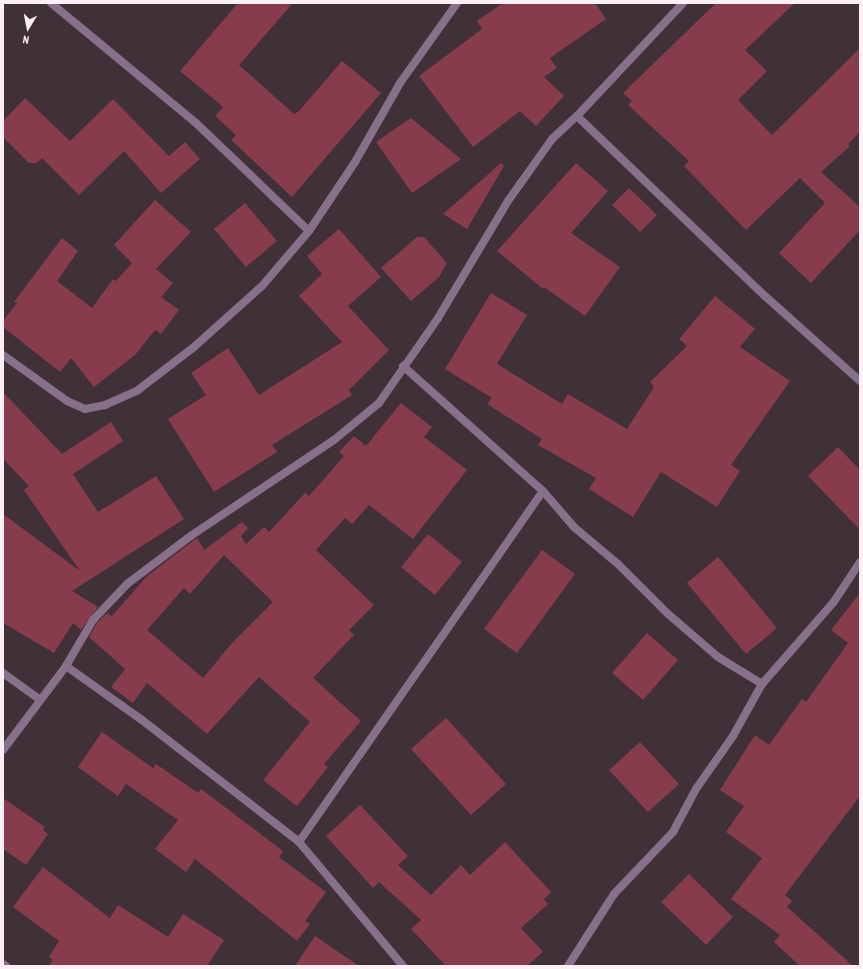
<!DOCTYPE html>
<style>
body{margin:0}
#map{position:relative;width:863px;height:969px;overflow:hidden;background:#403038;font-family:"PT Sans Narrow",sans-serif}
div>[style]{position:absolute}
.building>*{inset:0;background:#873c4d}
.minor>*{height:8px;margin:-4px;padding:0 4px;transform-origin:4px;border-radius:4px;background:#87708a}
span{translate:-50% -50%;white-space:nowrap;text-align:center;line-height:1.15;-webkit-text-stroke:3px #403038;paint-order:stroke}
.frame{position:absolute;inset:0;border:4px solid #fbf0f5;pointer-events:none}
.north{position:absolute;left:8px;top:8px;width:40px;height:40px;-webkit-text-stroke:3px #403038;paint-order:stroke;rotate:190deg;font-size:11px;font-weight:700;line-height:16px;text-align:center;color:#fbf0f5}
.north::after{content:'';display:block;margin:auto;width:14px;height:18px;background:#fbf0f5;clip-path:polygon(50% 0,100% 100%,50% 72%,0 100%)}
</style>
<div id="map">
<div class="building">
<i style="clip-path:polygon(238px 3px,293px 3px,239px 65px,294px 114px,299px 111px,342px 61px,381px 93px,292px 197px,231px 140px,236px 135px,215px 116px,223px 107px,180px 71px)"></i>
<i style="clip-path:polygon(503px 3px,595px 3px,606px 19px,550px 58px,557px 68px,544px 77px,564px 96px,536px 126px,520px 111px,473px 147px,419px 76px,482px 29px,477px 21px)"></i>
<i style="clip-path:polygon(716px 3px,795px 3px,745px 50px,767px 71px,738px 100px,772px 135px,860px 48px,860px 132px,848px 144px,850px 146px,821px 172px,860px 207px,860px 230px,811px 283px,779px 253px,825px 203px,800px 178px,746px 230px,684px 166px,689px 161px,628px 105px,632px 101px,623px 93px)"></i>
<i style="clip-path:polygon(25px 98px,70px 141px,113px 99px,169px 156px,185px 142px,200px 159px,161px 193px,124px 151px,79px 195px,42px 158px,37px 163px,29px 163px,3px 137px,3px 121px)"></i>
<i style="clip-path:polygon(411px 118px,461px 159px,412px 193px,376px 142px)"></i>
<i style="clip-path:polygon(501px 163px,504px 166px,467px 229px,443px 214px)"></i>
<i style="clip-path:polygon(576px 163px,608px 191px,571px 233px,620px 267px,585px 316px,544px 287px,543px 289px,497px 251px)"></i>
<i style="clip-path:polygon(629px 188px,657px 215px,640px 232px,612px 205px)"></i>
<i style="clip-path:polygon(155px 200px,191px 232px,156px 269px,173px 283px,161px 297px,179px 310px,161px 334px,155px 330px,135px 355px,94px 387px,71px 358px,60px 372px,3px 327px,3px 321px,17px 303px,14px 302px,62px 238px,78px 251px,57px 281px,92px 308px,113px 279px,116px 281px,132px 263px,114px 245px)"></i>
<i style="clip-path:polygon(245px 203px,277px 241px,246px 267px,214px 229px)"></i>
<i style="clip-path:polygon(339px 229px,381px 277px,348px 306px,389px 350px,349px 390px,352px 395px,272px 445px,277px 452px,214px 492px,168px 419px,206px 395px,191px 373px,228px 348px,259px 395px,342px 342px,299px 296px,322px 274px,307px 256px)"></i>
<i style="clip-path:polygon(417px 237px,424px 237px,447px 263px,439px 277px,411px 301px,381px 268px)"></i>
<i style="clip-path:polygon(491px 293px,527px 315px,497px 364px,562px 404px,568px 394px,627px 429px,654px 387px,650px 382px,687px 346px,679px 339px,715px 296px,755px 329px,740px 347px,790px 381px,731px 465px,740px 471px,717px 507px,661px 472px,633px 517px,589px 489px,596px 478px,538px 445px,542px 439px,487px 404px,492px 398px,445px 369px)"></i>
<i style="clip-path:polygon(3px 392px,62px 454px,111px 422px,123px 441px,73px 474px,98px 512px,156px 476px,184px 519px,72px 591px,98px 607px,81px 630px,73px 623px,54px 653px,3px 623px,3px 514px,80px 571px,24px 490px,29px 486px,3px 459px)"></i>
<i style="clip-path:polygon(evenodd,401px 403px,432px 427px,424px 437px,467px 470px,413px 539px,369px 505px,352px 524px,345px 518px,316px 550px,374px 605px,349px 630px,354px 635px,313px 678px,361px 721px,324px 764px,328px 767px,297px 806px,263px 780px,310px 722px,259px 677px,207px 734px,147px 683px,133px 703px,111px 687px,125px 669px,89px 637px,97px 623px,107px 613px,112px 616px,147px 576px,197px 538px,204px 550px,242px 522px,248px 528px,241px 536px,246px 544px,264px 527px,269px 532px,305px 493px,309px 496px,344px 456px,339px 452px,354px 436px,366px 446px,401px 403px,224px 555px,273px 602px,232px 643px,203px 678px,147px 630px,184px 588px,190px 594px,224px 555px)"></i>
<i style="clip-path:polygon(838px 447px,860px 470px,860px 530px,808px 476px)"></i>
<i style="clip-path:polygon(428px 534px,462px 562px,435px 595px,401px 567px)"></i>
<i style="clip-path:polygon(542px 550px,575px 574px,517px 653px,484px 629px)"></i>
<i style="clip-path:polygon(718px 557px,777px 628px,746px 654px,687px 583px)"></i>
<i style="clip-path:polygon(860px 593px,860px 796px,785px 895px,792px 901px,787px 907px,853px 966px,800px 966px,774px 942px,780px 935px,731px 899px,762px 858px,726px 832px,744px 806px,720px 790px,755px 735px,769px 745px,802px 699px,806px 702px,848px 643px,831px 630px)"></i>
<i style="clip-path:polygon(647px 633px,678px 660px,643px 700px,612px 673px)"></i>
<i style="clip-path:polygon(446px 718px,506px 784px,471px 815px,411px 749px)"></i>
<i style="clip-path:polygon(102px 732px,153px 768px,156px 764px,198px 793px,201px 789px,283px 851px,279px 857px,326px 892px,305px 921px,310px 924px,297px 941px,195px 859px,186px 872px,155px 849px,178px 820px,126px 784px,118px 796px,78px 767px)"></i>
<i style="clip-path:polygon(640px 742px,679px 784px,648px 812px,609px 770px)"></i>
<i style="clip-path:polygon(3px 798px,45px 827px,43px 830px,48px 834px,26px 865px,3px 849px)"></i>
<i style="clip-path:polygon(360px 805px,408px 856px,398px 865px,431px 895px,461px 865px,470px 875px,505px 842px,551px 892px,544px 899px,548px 904px,521px 928px,543px 952px,527px 966px,446px 966px,411px 929px,421px 920px,379px 882px,373px 888px,326px 836px)"></i>
<i style="clip-path:polygon(43px 867px,110px 918px,118px 905px,168px 937px,183px 914px,224px 940px,207px 966px,49px 966px,53px 960px,49px 957px,59px 941px,13px 907px)"></i>
<i style="clip-path:polygon(689px 874px,733px 917px,706px 945px,661px 902px)"></i>
<i style="clip-path:polygon(315px 936px,359px 966px,295px 966px)"></i>
</div>
<div class="minor">
<i style="left:51px;top:3px;width:188px;rotate:39.6deg"></i>
<i style="left:196px;top:123px;width:156px;rotate:43.7deg"></i>
<i style="left:577px;top:116px;width:260px;rotate:43.8deg"></i>
<i style="left:765px;top:296px;width:127px;rotate:41.8deg"></i>
<i style="left:3px;top:355px;width:79px;rotate:35.7deg"></i>
<i style="left:67px;top:401px;width:20px;rotate:24deg"></i>
<i style="left:85px;top:409px;width:20px;rotate:-11deg"></i>
<i style="left:105px;top:405px;width:36px;rotate:-24deg"></i>
<i style="left:138px;top:390px;width:71px;rotate:-37.5deg"></i>
<i style="left:194px;top:347px;width:91px;rotate:-41.9deg"></i>
<i style="left:262px;top:286px;width:72px;rotate:-49.5deg"></i>
<i style="left:309px;top:231px;width:83px;rotate:-56.3deg"></i>
<i style="left:355px;top:162px;width:91px;rotate:-60.3deg"></i>
<i style="left:400px;top:83px;width:98px;rotate:-54.5deg"></i>
<i style="left:403px;top:366px;width:188px;rotate:41.8deg"></i>
<i style="left:543px;top:491px;width:48px;rotate:49.3deg"></i>
<i style="left:574px;top:527px;width:57px;rotate:40.1deg"></i>
<i style="left:618px;top:564px;width:69px;rotate:45deg"></i>
<i style="left:667px;top:613px;width:67px;rotate:40.8deg"></i>
<i style="left:718px;top:657px;width:52px;rotate:31.5deg"></i>
<i style="left:66px;top:666px;width:93px;rotate:35.4deg"></i>
<i style="left:142px;top:720px;width:199px;rotate:37.8deg"></i>
<i style="left:299px;top:842px;width:162px;rotate:50deg"></i>
<i style="left:3px;top:673px;width:44px;rotate:35.8deg"></i>
<i style="left:3px;top:750px;width:105px;rotate:-53.1deg"></i>
<i style="left:66px;top:666px;width:53px;rotate:-59.6deg"></i>
<i style="left:93px;top:620px;width:50px;rotate:-46.6deg"></i>
<i style="left:127px;top:584px;width:81px;rotate:-37deg"></i>
<i style="left:192px;top:535px;width:171px;rotate:-33.8deg"></i>
<i style="left:334px;top:440px;width:58px;rotate:-39.4deg"></i>
<i style="left:379px;top:403px;width:103px;rotate:-55.2deg"></i>
<i style="left:438px;top:318px;width:136px;rotate:-59.1deg"></i>
<i style="left:508px;top:201px;width:76px;rotate:-54.6deg"></i>
<i style="left:552px;top:139px;width:34px;rotate:-43deg"></i>
<i style="left:577px;top:116px;width:155px;rotate:-46.8deg"></i>
<i style="left:299px;top:842px;width:427px;rotate:-55.2deg"></i>
<i style="left:3px;top:964px;width:4px;rotate:34deg"></i>
<i style="left:568px;top:966px;width:85px;rotate:-57.4deg"></i>
<i style="left:614px;top:894px;width:86px;rotate:-46.4deg"></i>
<i style="left:673px;top:832px;width:49px;rotate:-61.9deg"></i>
<i style="left:696px;top:789px;width:65px;rotate:-55.1deg"></i>
<i style="left:733px;top:736px;width:60px;rotate:-60.9deg"></i>
<i style="left:762px;top:684px;width:108px;rotate:-48.8deg"></i>
<i style="left:833px;top:603px;width:49px;rotate:-56.6deg"></i>
</div>
<div class="frame"></div>
<div class="north">N</div>
</div>
